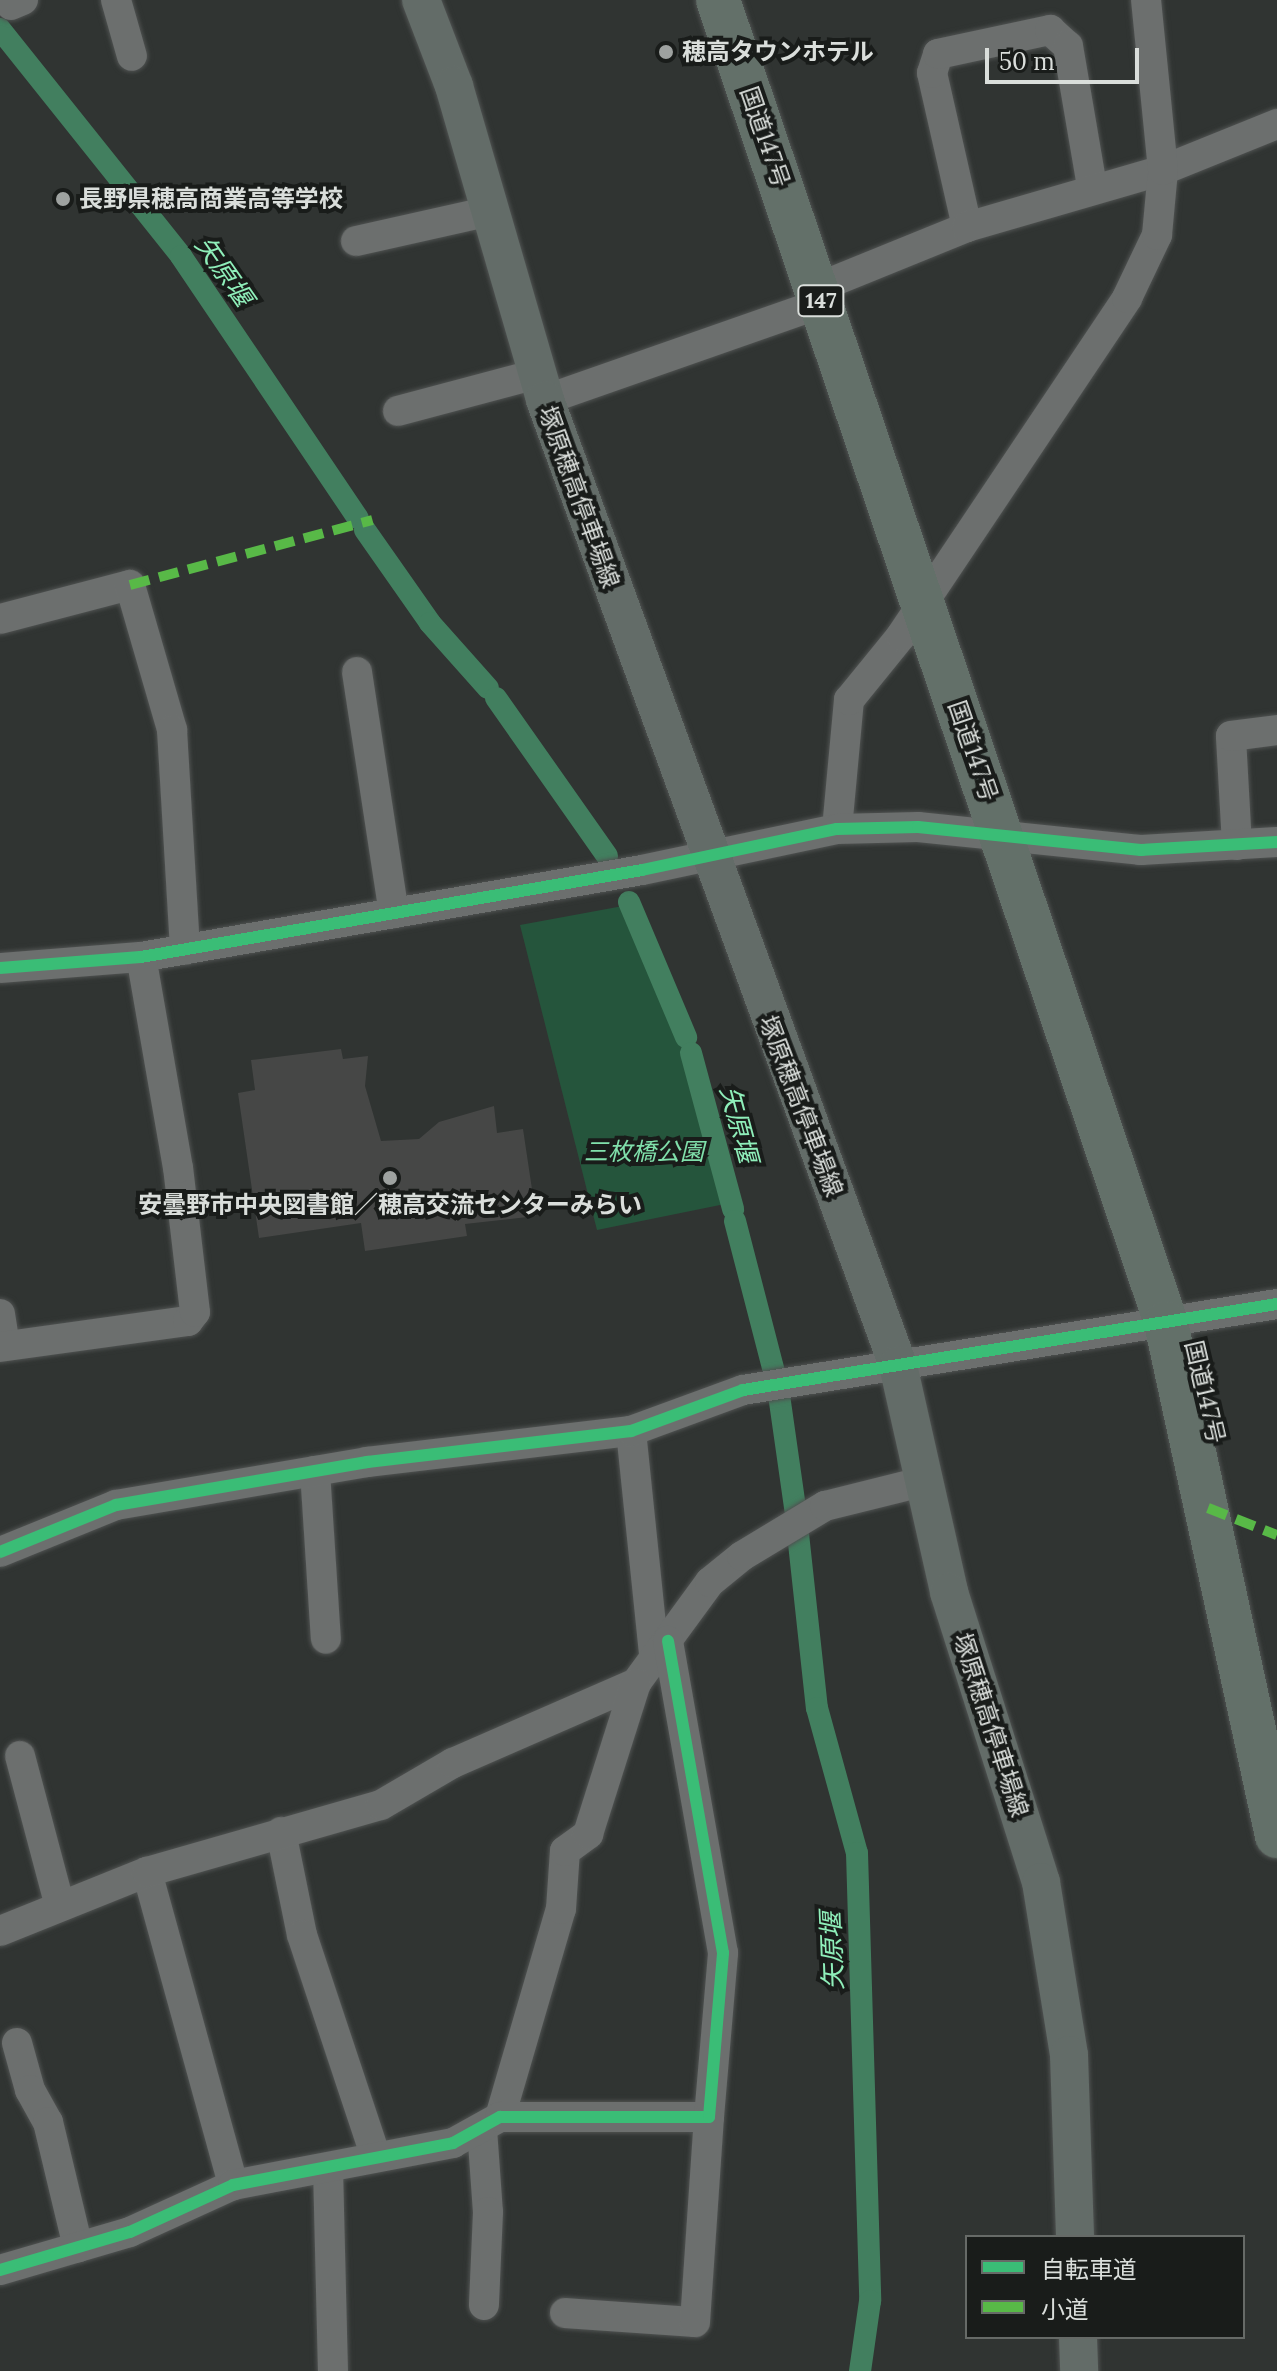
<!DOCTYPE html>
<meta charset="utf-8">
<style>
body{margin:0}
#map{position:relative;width:1277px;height:2371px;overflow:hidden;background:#303432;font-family:Lora,"Noto Sans JP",serif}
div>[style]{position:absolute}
.green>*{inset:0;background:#25553c}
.canal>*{height:22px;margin:-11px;padding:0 11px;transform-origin:11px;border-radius:11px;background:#427f5f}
.building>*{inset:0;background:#464746}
.roads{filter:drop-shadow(0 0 2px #4f5251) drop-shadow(0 0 2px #4f5251)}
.minor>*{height:30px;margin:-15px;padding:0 15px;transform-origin:15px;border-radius:15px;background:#6c6f6e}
.major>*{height:38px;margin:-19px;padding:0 19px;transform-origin:19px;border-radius:19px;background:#636c68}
.highway>*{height:44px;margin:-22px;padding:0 22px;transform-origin:22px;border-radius:22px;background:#637069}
.quiet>*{height:10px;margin-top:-5px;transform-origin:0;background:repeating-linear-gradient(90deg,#58b947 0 20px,transparent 0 30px)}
.cycleway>*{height:12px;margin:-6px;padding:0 6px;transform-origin:6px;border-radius:6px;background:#3abd76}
.dots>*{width:22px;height:22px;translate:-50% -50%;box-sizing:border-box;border:4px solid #191c1a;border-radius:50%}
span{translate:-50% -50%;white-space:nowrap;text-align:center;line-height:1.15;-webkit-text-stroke:8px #191c1a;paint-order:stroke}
.shield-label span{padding:2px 6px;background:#191c1a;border:2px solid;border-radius:6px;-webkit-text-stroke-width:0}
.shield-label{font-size:22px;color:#dadedb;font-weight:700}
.poi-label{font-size:24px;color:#dadedb;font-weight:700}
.left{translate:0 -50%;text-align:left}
.street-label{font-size:24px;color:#dadedb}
.park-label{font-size:24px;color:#80e0ab;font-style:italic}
.water-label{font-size:26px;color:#8fefba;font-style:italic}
.legend{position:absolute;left:965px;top:2235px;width:280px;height:104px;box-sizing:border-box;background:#191c1a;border:2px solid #666a67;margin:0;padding:10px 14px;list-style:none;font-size:24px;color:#dadedb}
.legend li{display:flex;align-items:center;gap:16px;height:40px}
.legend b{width:40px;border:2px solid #666a67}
.scale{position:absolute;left:985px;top:48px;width:154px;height:36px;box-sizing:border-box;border:4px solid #dadedb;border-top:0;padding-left:10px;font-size:24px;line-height:28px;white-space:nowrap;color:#dadedb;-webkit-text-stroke:6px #191c1a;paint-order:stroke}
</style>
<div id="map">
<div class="green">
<i style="clip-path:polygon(623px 906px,676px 1026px,725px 1204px,597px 1230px,520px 925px)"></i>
</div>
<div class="canal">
<i style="left:0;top:29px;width:290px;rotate:51.4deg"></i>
<i style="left:181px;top:256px;width:316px;rotate:56deg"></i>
<i style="left:365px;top:530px;width:113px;rotate:55deg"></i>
<i style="left:430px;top:623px;width:87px;rotate:48.3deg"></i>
<i style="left:496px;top:698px;width:193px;rotate:54.9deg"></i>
<i style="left:629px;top:902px;width:147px;rotate:67.1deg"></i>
<i style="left:691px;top:1053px;width:162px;rotate:74.9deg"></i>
<i style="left:735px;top:1221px;width:160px;rotate:75.5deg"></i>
<i style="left:779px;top:1395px;width:120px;rotate:81.9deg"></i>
<i style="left:798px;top:1534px;width:175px;rotate:83.8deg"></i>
<i style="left:817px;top:1708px;width:150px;rotate:74.6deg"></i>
<i style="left:857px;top:1853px;width:448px;rotate:88.3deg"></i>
<i style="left:870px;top:2301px;width:71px;rotate:98.1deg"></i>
</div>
<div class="building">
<i style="clip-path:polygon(341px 1049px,343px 1059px,368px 1056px,365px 1086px,381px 1141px,419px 1139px,439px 1122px,494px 1106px,497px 1133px,523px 1129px,536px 1216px,465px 1224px,467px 1236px,365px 1251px,361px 1223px,259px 1238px,238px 1093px,255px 1090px,251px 1060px)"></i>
</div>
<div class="roads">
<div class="minor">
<i style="left:116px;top:0;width:58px;rotate:74.1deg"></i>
<i style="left:11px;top:5px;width:13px;rotate:-23deg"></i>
<i style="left:967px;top:227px;width:158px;rotate:-102.8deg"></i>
<i style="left:932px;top:73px;width:20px;rotate:-72deg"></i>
<i style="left:938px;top:54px;width:115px;rotate:-12.1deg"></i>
<i style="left:1050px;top:30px;width:24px;rotate:42deg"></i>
<i style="left:1068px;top:46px;width:143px;rotate:80.3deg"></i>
<i style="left:356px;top:241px;width:137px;rotate:-12.6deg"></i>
<i style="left:817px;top:288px;width:162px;rotate:-22.1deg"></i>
<i style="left:967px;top:227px;width:204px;rotate:-16.2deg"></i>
<i style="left:1163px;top:170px;width:123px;rotate:-22deg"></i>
<i style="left:545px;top:400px;width:293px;rotate:-19.3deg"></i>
<i style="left:398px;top:411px;width:144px;rotate:-14.9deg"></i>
<i style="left:0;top:619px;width:134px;rotate:-14.7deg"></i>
<i style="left:130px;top:585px;width:151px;rotate:73.8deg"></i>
<i style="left:172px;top:730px;width:220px;rotate:86.6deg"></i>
<i style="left:357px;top:672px;width:244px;rotate:81.3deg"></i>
<i style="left:837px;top:829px;width:130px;rotate:-84.7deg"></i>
<i style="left:849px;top:700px;width:82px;rotate:-50.9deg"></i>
<i style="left:901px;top:636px;width:407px;rotate:-56.2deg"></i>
<i style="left:1127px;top:298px;width:70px;rotate:-64.5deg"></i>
<i style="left:1157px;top:235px;width:65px;rotate:-84.7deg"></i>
<i style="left:1163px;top:170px;width:171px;rotate:-95.7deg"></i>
<i style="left:1237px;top:845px;width:109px;rotate:-93.2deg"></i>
<i style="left:1231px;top:736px;width:46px;rotate:-7.4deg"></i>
<i style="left:0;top:968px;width:141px;rotate:-4.5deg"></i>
<i style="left:141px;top:957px;width:508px;rotate:-9.85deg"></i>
<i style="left:642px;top:870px;width:199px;rotate:-11.9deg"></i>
<i style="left:837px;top:829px;width:81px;rotate:-1.4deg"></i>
<i style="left:918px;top:827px;width:224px;rotate:5.9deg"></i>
<i style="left:1141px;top:850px;width:136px;rotate:-3.4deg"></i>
<i style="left:0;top:1314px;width:32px;rotate:81deg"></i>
<i style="left:0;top:1347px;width:190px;rotate:-7.9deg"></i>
<i style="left:188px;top:1321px;width:11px;rotate:-52deg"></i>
<i style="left:195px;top:1312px;width:145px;rotate:-96.7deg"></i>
<i style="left:178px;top:1168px;width:214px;rotate:-99.9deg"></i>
<i style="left:631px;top:1431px;width:232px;rotate:84.1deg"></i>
<i style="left:315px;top:1471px;width:168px;rotate:86.3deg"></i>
<i style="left:0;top:1552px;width:125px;rotate:-22.1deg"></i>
<i style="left:116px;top:1505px;width:255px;rotate:-9.7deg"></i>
<i style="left:367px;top:1462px;width:266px;rotate:-6.7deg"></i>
<i style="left:631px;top:1431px;width:119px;rotate:-20.1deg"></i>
<i style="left:743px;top:1390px;width:541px;rotate:-9.15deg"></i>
<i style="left:20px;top:1756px;width:155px;rotate:75.1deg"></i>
<i style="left:281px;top:1832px;width:105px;rotate:78.5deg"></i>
<i style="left:302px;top:1935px;width:234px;rotate:71.6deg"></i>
<i style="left:147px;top:1872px;width:325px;rotate:74.6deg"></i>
<i style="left:0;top:1931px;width:158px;rotate:-21.9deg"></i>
<i style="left:147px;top:1872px;width:243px;rotate:-16deg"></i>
<i style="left:381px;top:1805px;width:83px;rotate:-30.3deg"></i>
<i style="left:453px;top:1763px;width:200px;rotate:-23.6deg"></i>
<i style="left:636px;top:1683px;width:125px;rotate:-53.8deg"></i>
<i style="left:710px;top:1582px;width:41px;rotate:-39.1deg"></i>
<i style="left:742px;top:1556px;width:97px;rotate:-31.1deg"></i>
<i style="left:825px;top:1506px;width:103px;rotate:-14deg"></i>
<i style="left:17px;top:2043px;width:49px;rotate:74.5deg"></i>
<i style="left:30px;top:2090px;width:37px;rotate:61deg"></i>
<i style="left:48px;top:2122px;width:129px;rotate:76.5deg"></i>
<i style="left:500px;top:2117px;width:217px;rotate:-73.7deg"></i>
<i style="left:561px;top:1909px;width:58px;rotate:-86.1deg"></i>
<i style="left:565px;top:1851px;width:29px;rotate:-36deg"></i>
<i style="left:588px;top:1834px;width:158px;rotate:-72.4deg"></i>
<i style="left:482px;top:2129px;width:83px;rotate:85.9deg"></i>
<i style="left:488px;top:2212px;width:93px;rotate:92.5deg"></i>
<i style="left:328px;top:2168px;width:203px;rotate:88.6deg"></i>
<i style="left:0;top:2270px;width:135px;rotate:-16.3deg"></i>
<i style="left:130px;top:2232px;width:113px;rotate:-24.5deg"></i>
<i style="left:233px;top:2185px;width:224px;rotate:-10.8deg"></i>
<i style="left:453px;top:2143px;width:54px;rotate:-29deg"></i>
<i style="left:500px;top:2117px;width:209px"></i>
<i style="left:709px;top:2117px;width:165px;rotate:-85.1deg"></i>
<i style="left:723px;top:1953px;width:317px;rotate:-100deg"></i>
<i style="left:565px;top:2313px;width:130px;rotate:4deg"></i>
<i style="left:695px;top:2322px;width:205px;rotate:-86.1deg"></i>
</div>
<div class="major">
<i style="left:421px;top:0;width:92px;rotate:69deg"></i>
<i style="left:454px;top:86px;width:327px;rotate:73.8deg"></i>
<i style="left:545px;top:400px;width:1028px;rotate:69.91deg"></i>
<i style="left:898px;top:1365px;width:233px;rotate:77.3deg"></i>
<i style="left:949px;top:1592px;width:304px;rotate:72.4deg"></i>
<i style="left:1041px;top:1882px;width:175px;rotate:80.8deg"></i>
<i style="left:1069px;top:2055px;width:182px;rotate:88.1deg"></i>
<i style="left:1078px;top:2337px;width:34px;rotate:88deg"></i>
</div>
<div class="highway">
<i style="left:718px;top:0;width:1397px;rotate:71.29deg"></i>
<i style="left:1166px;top:1323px;width:525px;rotate:77.79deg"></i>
</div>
</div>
<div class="quiet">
<i style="left:130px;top:585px;width:251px;rotate:-15deg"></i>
<i style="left:1208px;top:1508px;width:74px;rotate:21.4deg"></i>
</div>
<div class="cycleway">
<i style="left:0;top:968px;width:141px;rotate:-4.5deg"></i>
<i style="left:141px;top:957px;width:508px;rotate:-9.85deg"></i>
<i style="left:642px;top:870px;width:199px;rotate:-11.9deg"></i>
<i style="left:837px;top:829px;width:81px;rotate:-1.4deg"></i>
<i style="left:918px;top:827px;width:224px;rotate:5.9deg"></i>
<i style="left:1141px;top:850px;width:136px;rotate:-3.4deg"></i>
<i style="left:0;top:1552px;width:125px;rotate:-22.1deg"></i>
<i style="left:116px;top:1505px;width:255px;rotate:-9.7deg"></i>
<i style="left:367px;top:1462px;width:266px;rotate:-6.7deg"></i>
<i style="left:631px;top:1431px;width:119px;rotate:-20.1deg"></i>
<i style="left:743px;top:1390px;width:541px;rotate:-9.15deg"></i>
<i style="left:0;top:2270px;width:135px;rotate:-16.3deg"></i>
<i style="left:130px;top:2232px;width:113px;rotate:-24.5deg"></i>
<i style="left:233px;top:2185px;width:224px;rotate:-10.8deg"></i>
<i style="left:453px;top:2143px;width:54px;rotate:-29deg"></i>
<i style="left:500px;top:2117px;width:209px"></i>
<i style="left:709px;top:2117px;width:165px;rotate:-85.1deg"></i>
<i style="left:723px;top:1953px;width:317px;rotate:-100deg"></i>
</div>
<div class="dots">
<i style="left:666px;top:52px;background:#9ea2a0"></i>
<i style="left:63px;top:199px;background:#9ea2a0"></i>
<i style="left:390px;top:1178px;background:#9ea2a0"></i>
</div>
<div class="shield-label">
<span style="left:821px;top:301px">147</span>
</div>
<div class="poi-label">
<span class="left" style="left:682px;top:52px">穂高タウンホテル</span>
<span class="left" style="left:79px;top:199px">長野県穂高商業高等学校</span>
<span style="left:390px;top:1205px">安曇野市中央図書館／穂高交流センターみらい</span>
</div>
<div class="street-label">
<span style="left:765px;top:137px;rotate:71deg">国道147号</span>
<span style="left:579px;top:497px;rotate:70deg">塚原穂高停車場線</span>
<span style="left:973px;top:751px;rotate:71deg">国道147号</span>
<span style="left:801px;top:1106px;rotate:69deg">塚原穂高停車場線</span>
<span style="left:1205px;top:1392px;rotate:77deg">国道147号</span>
<span style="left:991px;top:1725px;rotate:72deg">塚原穂高停車場線</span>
</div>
<div class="park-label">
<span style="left:644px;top:1152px">三枚橋公園</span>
</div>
<div class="water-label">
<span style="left:224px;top:271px;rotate:55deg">矢原堰</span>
<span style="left:739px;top:1124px;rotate:75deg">矢原堰</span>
<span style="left:832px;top:1951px;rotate:-92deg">矢原堰</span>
</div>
<ul class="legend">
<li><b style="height:10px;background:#3abd76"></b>自転車道</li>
<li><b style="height:10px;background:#58b947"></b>小道</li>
</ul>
<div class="scale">50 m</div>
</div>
